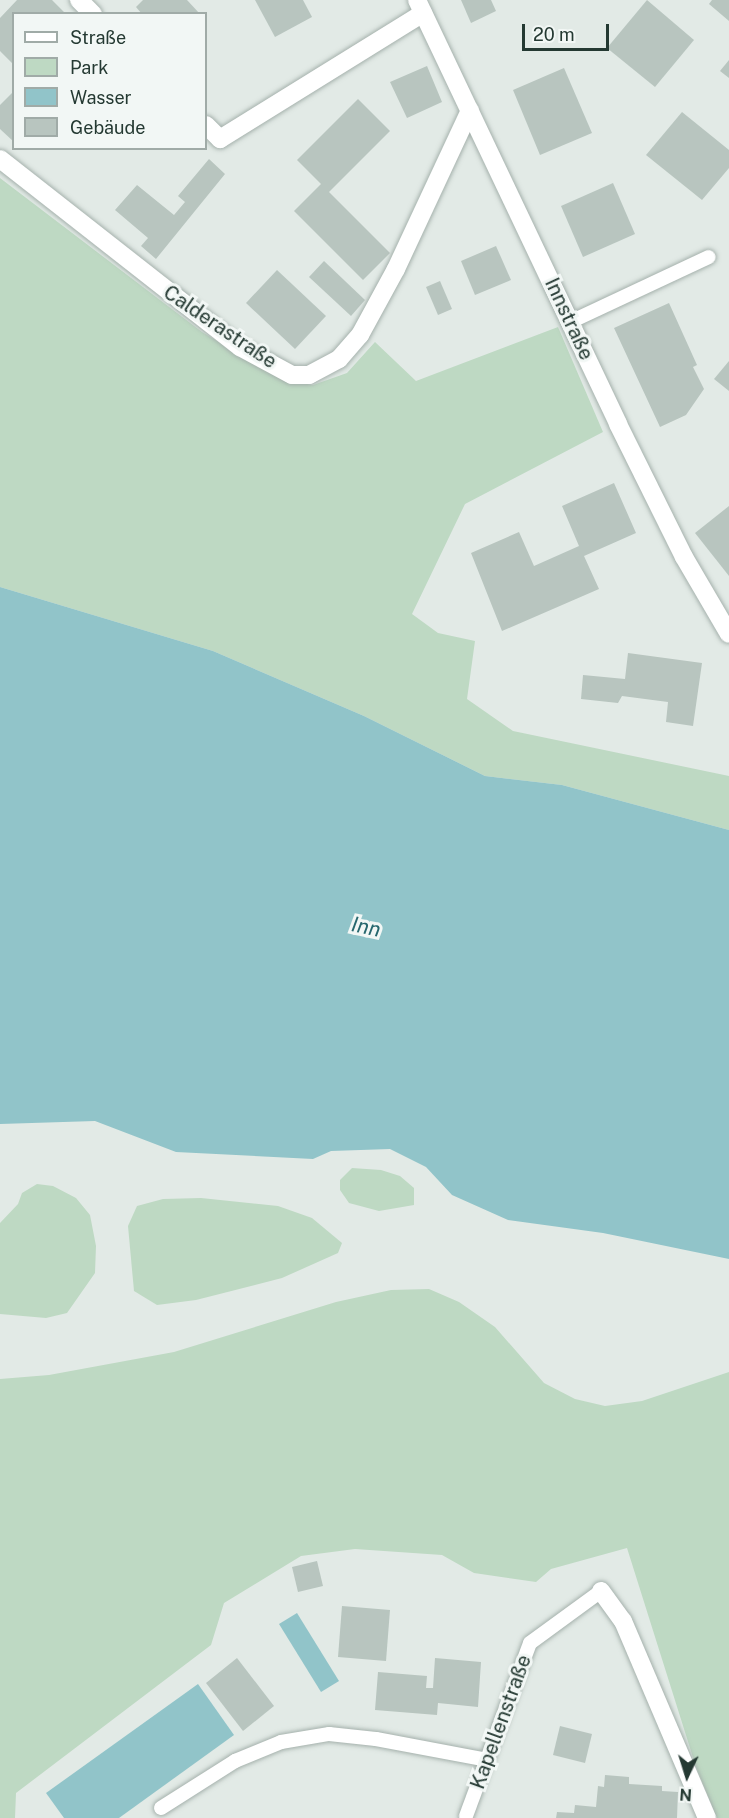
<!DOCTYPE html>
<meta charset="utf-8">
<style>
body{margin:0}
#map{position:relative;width:729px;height:1818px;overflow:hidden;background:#e2eae6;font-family:"Public Sans",sans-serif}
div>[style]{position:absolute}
.green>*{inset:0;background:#bed9c3}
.water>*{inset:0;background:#91c4c9}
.building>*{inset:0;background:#b8c5bf}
.roads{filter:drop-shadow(0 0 2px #a5b1ac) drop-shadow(0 0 2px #a5b1ac)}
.service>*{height:14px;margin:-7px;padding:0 7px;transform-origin:7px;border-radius:7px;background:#fff}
.minor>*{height:18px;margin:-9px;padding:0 9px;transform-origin:9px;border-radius:9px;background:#fff}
span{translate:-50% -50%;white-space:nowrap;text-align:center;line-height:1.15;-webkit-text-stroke:6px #f2f7f5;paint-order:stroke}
.street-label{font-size:20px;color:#243932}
.water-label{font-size:21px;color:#26676e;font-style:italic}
.legend{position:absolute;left:12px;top:12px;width:195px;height:138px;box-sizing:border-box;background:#f2f7f5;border:2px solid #a0aba7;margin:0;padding:8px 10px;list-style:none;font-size:18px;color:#243932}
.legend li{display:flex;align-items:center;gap:12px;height:30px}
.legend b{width:30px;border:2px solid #a0aba7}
.north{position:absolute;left:657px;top:1746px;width:60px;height:60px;-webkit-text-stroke:4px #f2f7f5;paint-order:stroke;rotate:184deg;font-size:16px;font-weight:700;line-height:24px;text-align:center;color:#243932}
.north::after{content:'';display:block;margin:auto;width:21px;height:27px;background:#243932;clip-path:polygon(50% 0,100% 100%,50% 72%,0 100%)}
.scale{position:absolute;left:522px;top:24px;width:87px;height:27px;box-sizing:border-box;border:3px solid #243932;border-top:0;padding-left:8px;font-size:18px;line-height:21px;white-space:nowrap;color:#243932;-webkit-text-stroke:4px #f2f7f5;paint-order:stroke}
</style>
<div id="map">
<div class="green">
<i style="clip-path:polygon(0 178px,202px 332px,282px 380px,313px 385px,347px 373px,375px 342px,416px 381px,558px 327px,603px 432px,465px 504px,412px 614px,438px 633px,475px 641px,467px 699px,513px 731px,729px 776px,729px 830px,562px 785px,485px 776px,364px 716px,213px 651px,0 587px)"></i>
<i style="clip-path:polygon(352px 1168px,381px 1170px,400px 1176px,414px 1188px,414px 1205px,379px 1211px,349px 1203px,340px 1190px,340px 1180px)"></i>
<i style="clip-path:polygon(37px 1184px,53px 1186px,76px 1198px,90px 1215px,96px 1246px,95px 1273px,67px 1313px,46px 1318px,0 1314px,0 1223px,18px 1204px,22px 1193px)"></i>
<i style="clip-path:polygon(201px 1198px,278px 1206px,312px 1218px,342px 1243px,338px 1253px,282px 1278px,196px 1300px,157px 1305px,134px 1291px,128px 1226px,137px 1206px,163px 1199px)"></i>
<i style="clip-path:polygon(429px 1289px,459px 1302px,495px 1327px,544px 1383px,575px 1399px,605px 1406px,642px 1401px,729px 1372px,729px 1818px,717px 1818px,696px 1767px,627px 1548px,551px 1569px,536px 1582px,474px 1573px,442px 1555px,355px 1549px,301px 1556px,224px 1603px,211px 1645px,16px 1793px,15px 1818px,0 1818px,0 1379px,49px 1375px,174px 1352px,336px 1302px,391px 1290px)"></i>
</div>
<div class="water">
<i style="clip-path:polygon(0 587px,213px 651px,364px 716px,485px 776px,562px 785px,729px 830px,729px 1259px,603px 1233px,508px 1220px,452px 1195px,426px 1167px,390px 1149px,331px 1151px,313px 1159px,176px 1152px,95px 1121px,0 1124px)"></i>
<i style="clip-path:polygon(297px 1613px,339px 1681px,321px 1692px,279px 1624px)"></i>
<i style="clip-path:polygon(198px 1684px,234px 1735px,119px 1818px,64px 1818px,46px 1793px)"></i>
</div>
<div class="building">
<i style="clip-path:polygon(17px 0,52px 0,66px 14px,14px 14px,14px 65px,0 51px,0 18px)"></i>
<i style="clip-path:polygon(143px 0,187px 0,200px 14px,142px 14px,136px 7px)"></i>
<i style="clip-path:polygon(255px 0,303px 0,312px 17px,275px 37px)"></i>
<i style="clip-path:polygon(461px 0,491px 0,496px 11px,471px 23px)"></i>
<i style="clip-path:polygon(647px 0,694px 40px,655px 87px,607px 48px)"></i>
<i style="clip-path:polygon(712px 0,729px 0,729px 21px,709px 4px)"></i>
<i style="clip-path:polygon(729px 60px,729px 78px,720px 71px)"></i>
<i style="clip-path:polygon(427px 66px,442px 102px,407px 118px,390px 82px)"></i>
<i style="clip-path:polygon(564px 68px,592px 133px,540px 155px,513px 90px)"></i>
<i style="clip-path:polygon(12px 93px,14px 95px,14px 142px,0 129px,0 105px)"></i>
<i style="clip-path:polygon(358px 99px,390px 131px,329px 192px,390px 253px,363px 280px,294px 211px,321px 184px,297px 160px)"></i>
<i style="clip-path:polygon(682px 112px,729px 150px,729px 168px,702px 200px,646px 155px)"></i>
<i style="clip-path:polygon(209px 159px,225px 174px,156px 259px,141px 246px,148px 238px,115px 210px,137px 185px,174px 215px,185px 202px,178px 196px)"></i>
<i style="clip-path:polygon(613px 183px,635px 234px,583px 257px,561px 206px)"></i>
<i style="clip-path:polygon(496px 246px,511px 280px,475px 295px,461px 261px)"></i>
<i style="clip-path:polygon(324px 261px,365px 300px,351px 316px,309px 277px)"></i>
<i style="clip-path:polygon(277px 270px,326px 316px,295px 349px,246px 303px)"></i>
<i style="clip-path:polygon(440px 281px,452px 309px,438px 315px,426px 287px)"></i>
<i style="clip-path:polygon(669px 303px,697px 365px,693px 367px,704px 389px,686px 415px,660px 427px,614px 328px)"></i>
<i style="clip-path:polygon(729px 361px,729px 391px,714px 379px)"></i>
<i style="clip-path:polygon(614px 483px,636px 533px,584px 556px,599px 589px,502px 631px,471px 553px,519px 532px,534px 566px,579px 546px,562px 506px)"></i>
<i style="clip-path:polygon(729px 506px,729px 576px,695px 533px)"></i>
<i style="clip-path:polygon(628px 653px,702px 663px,693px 726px,666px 722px,668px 702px,622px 696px,618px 703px,581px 699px,583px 675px,625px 679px)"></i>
<i style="clip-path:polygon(317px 1561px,323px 1586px,298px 1592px,292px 1567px)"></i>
<i style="clip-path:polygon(342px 1606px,390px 1610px,386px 1661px,338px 1657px)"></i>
<i style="clip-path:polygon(237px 1658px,274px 1706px,243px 1731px,206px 1683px)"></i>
<i style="clip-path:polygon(435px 1658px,481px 1662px,478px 1707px,438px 1703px,437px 1715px,375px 1710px,378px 1672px,427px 1676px,426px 1688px,433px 1688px)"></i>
<i style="clip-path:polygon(560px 1726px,592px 1734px,585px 1763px,553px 1755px)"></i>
<i style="clip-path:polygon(605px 1775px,629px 1777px,629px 1784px,662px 1786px,662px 1791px,678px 1792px,677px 1818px,556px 1818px,557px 1812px,574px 1813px,575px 1805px,596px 1807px,598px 1786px,604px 1787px)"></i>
</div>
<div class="roads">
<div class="service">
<i style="left:570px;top:322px;width:153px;rotate:-25.1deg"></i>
<i style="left:161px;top:1808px;width:88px;rotate:-32.4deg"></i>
<i style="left:235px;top:1761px;width:50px;rotate:-22.4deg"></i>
<i style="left:281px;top:1742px;width:49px;rotate:-9.5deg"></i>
<i style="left:329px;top:1734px;width:47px;rotate:6.1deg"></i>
<i style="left:376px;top:1739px;width:113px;rotate:10.7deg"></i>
<i style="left:466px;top:1816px;width:184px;rotate:-69.7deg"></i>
<i style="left:530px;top:1643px;width:88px;rotate:-36.2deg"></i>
</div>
<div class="minor">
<i style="left:79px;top:0;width:20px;rotate:45deg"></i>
<i style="left:417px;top:0;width:469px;rotate:64.6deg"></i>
<i style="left:618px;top:424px;width:148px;rotate:63.6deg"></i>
<i style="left:684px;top:557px;width:89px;rotate:59.7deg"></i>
<i style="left:206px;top:125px;width:20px;rotate:45deg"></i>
<i style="left:220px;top:139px;width:239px;rotate:-31.8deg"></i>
<i style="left:0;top:159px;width:305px;rotate:38.1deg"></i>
<i style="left:240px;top:347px;width:59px;rotate:28.3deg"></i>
<i style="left:292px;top:375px;width:17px"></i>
<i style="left:309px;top:375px;width:34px;rotate:-28deg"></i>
<i style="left:339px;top:359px;width:32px;rotate:-49deg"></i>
<i style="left:360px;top:335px;width:75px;rotate:-61.4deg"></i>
<i style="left:396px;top:269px;width:175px;rotate:-65deg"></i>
<i style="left:601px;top:1591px;width:37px;rotate:54deg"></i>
<i style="left:623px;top:1621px;width:214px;rotate:66.9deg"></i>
</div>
</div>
<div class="street-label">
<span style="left:569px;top:319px;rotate:65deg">Innstraße</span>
<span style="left:220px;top:327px;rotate:34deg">Calderastraße</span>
<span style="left:501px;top:1722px;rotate:-70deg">Kapellenstraße</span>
</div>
<div class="water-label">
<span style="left:366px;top:927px;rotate:12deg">Inn</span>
</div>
<ul class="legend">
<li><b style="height:8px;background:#fff"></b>Straße</li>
<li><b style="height:16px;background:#bed9c3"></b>Park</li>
<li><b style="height:16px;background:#91c4c9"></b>Wasser</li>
<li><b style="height:16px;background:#b8c5bf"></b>Gebäude</li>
</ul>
<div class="north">N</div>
<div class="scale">20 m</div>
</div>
